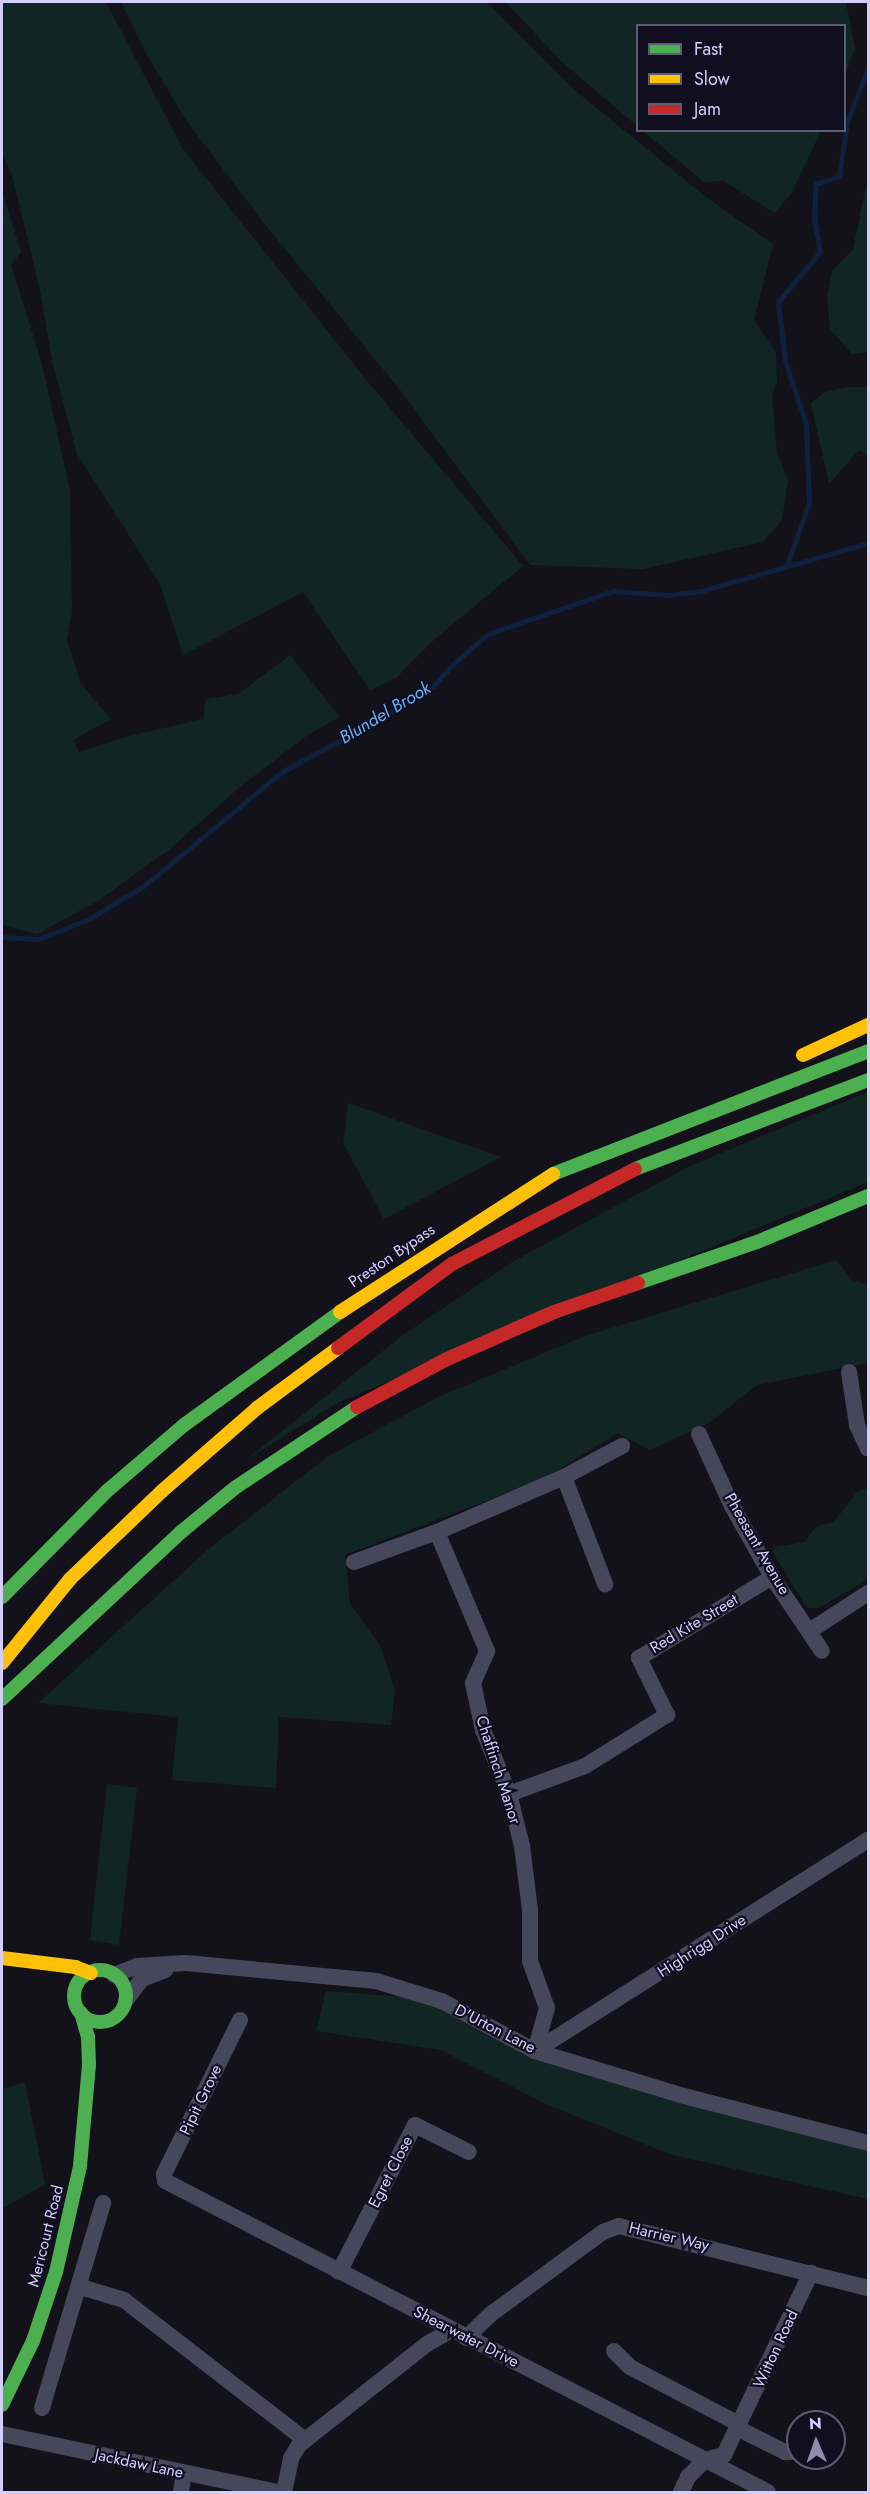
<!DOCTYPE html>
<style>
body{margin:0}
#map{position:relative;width:870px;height:2494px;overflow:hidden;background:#13121b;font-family:Jost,sans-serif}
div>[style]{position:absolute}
.green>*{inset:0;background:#112525}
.stream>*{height:4.5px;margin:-2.25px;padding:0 2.25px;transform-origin:2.25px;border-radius:2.25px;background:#0f213e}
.street>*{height:16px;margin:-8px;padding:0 8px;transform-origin:8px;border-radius:8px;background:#47475b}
.fast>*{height:14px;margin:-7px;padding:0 7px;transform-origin:7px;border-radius:7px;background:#4caf50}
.fast>.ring{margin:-7px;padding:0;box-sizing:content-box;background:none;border:14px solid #4caf50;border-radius:50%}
.slow>*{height:14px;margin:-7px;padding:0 7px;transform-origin:7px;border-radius:7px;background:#ffc107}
.jam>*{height:14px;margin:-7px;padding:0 7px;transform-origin:7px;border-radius:7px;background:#c62828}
span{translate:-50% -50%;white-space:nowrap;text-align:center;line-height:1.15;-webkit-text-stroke:4.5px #100e1f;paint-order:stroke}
.street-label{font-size:16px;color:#d3cefc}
.water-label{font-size:18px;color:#63b3f6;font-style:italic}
.frame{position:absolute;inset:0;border:3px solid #d3cefc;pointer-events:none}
.legend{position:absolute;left:636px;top:24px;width:210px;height:108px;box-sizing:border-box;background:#100e1f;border:2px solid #5e5b77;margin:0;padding:8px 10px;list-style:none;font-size:18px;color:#d3cefc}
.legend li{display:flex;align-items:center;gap:12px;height:30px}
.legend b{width:30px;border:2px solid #5e5b77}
.north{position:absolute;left:786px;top:2410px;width:60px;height:60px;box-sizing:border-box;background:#100e1f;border:2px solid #5e5b77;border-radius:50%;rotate:358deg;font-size:16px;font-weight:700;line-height:24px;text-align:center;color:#d3cefc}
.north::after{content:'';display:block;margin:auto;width:21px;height:27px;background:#908cad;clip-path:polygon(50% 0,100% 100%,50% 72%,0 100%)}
</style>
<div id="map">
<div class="green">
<i style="clip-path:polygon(2px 2px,106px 2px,183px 149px,368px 382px,523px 566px,436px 638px,396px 678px,370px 690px,303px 592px,183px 655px,160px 584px,77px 454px,52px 361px,40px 290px,12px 175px,2px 153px)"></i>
<i style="clip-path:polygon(121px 2px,487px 2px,577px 92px,706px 197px,773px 244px,754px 320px,776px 353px,777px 382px,772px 394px,777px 454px,788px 480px,782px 520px,763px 542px,643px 569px,530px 565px,400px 390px,263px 222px,188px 123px,144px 50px)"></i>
<i style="clip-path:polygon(506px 2px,846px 2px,855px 49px,845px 75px,844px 26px,638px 26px,637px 126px,561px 61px)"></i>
<i style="clip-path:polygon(643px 131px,821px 131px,791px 194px,774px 213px,724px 181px,704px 182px)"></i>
<i style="clip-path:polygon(868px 177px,868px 352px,852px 354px,830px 329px,827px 297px,832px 271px,853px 249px)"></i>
<i style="clip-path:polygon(2px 191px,21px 252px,11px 265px,42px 364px,70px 491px,72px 612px,67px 640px,81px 684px,111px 719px,73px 740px,79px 752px,129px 736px,203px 719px,206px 699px,238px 694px,290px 655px,340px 717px,309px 734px,241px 786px,170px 849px,98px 901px,37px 934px,2px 925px)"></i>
<i style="clip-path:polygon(848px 387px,868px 387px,868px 455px,859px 450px,829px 484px,811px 403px,825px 392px)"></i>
<i style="clip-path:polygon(868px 1092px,868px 1182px,339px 1402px,247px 1459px,403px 1335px,514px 1261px,690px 1166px)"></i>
<i style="clip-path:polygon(348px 1103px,501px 1157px,384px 1219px,343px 1143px)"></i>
<i style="clip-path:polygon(836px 1260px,852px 1280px,868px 1285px,868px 1363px,757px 1385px,709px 1423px,650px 1450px,618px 1433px,543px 1479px,345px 1555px,350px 1604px,380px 1645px,395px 1691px,391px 1725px,279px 1717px,276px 1788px,172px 1780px,178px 1717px,38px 1703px,210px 1548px,327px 1457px,438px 1397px,585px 1336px)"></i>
<i style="clip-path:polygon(868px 1488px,868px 1579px,819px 1608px,807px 1608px,770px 1548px,804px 1542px,817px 1526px,834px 1522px,857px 1492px)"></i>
<i style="clip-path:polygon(107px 1784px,137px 1788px,119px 1945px,90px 1940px)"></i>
<i style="clip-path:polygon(326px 1991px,419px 1998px,536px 2058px,868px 2151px,868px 2199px,669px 2154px,546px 2104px,441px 2050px,316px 2031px)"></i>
<i style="clip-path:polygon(25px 2082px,45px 2184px,2px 2209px,2px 2089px)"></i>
</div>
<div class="stream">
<i style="left:787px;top:565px;width:66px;rotate:-70.5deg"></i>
<i style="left:809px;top:503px;width:79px;rotate:-92.2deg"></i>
<i style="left:806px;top:424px;width:66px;rotate:-108.4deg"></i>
<i style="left:785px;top:361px;width:59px;rotate:-96.8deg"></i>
<i style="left:778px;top:302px;width:65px;rotate:-50deg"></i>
<i style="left:820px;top:252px;width:35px;rotate:-100deg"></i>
<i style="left:814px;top:218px;width:34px;rotate:-87deg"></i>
<i style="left:816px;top:184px;width:24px;rotate:-19deg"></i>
<i style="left:839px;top:176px;width:55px;rotate:-81.6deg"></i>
<i style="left:847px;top:122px;width:58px;rotate:-68.7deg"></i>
<i style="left:2px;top:937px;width:37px;rotate:3deg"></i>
<i style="left:39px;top:939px;width:54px;rotate:-21.8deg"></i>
<i style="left:89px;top:919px;width:64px;rotate:-31deg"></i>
<i style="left:144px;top:886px;width:179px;rotate:-39.6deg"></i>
<i style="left:282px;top:772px;width:166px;rotate:-28.7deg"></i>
<i style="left:428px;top:692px;width:36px;rotate:-48deg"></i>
<i style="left:452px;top:665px;width:48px;rotate:-40.7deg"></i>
<i style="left:488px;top:634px;width:132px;rotate:-19deg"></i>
<i style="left:613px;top:591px;width:56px;rotate:4.1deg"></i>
<i style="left:669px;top:595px;width:32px;rotate:-7deg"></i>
<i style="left:701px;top:591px;width:174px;rotate:-16deg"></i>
</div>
<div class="street">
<i style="left:849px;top:1372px;width:54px;rotate:81.4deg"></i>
<i style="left:857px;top:1425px;width:26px;rotate:65deg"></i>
<i style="left:699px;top:1434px;width:79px;rotate:65.4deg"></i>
<i style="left:732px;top:1506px;width:81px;rotate:60.6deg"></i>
<i style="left:772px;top:1577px;width:89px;rotate:56deg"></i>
<i style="left:564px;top:1477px;width:115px;rotate:69deg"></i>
<i style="left:354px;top:1562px;width:88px;rotate:-19.9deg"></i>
<i style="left:811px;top:1630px;width:68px;rotate:-33deg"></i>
<i style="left:509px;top:1794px;width:81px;rotate:-20.2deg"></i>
<i style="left:585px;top:1766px;width:97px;rotate:-31.9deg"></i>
<i style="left:667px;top:1715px;width:64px;rotate:-116.2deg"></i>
<i style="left:639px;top:1658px;width:156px;rotate:-31.3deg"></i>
<i style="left:114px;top:1975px;width:25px;rotate:-21deg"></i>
<i style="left:137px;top:1966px;width:49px;rotate:-3.5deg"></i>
<i style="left:186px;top:1963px;width:191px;rotate:5.4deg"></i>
<i style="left:376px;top:1981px;width:69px;rotate:16.9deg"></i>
<i style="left:442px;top:2001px;width:106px;rotate:28.3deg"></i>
<i style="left:535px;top:2051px;width:156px;rotate:16.8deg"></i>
<i style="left:684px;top:2096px;width:190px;rotate:14.3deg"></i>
<i style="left:126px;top:2000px;width:26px;rotate:-53deg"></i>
<i style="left:142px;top:1979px;width:25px;rotate:-21deg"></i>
<i style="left:240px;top:2020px;width:172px;rotate:116.3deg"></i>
<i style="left:164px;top:2174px;width:7px;rotate:82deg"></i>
<i style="left:165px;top:2181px;width:678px;rotate:27.28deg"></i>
<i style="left:535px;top:2051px;width:45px;rotate:-74.4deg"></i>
<i style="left:547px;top:2008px;width:50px;rotate:-109.9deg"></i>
<i style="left:530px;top:1961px;width:51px;rotate:-90deg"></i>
<i style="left:530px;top:1910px;width:64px;rotate:-97.1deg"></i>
<i style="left:522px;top:1846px;width:54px;rotate:-104deg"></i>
<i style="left:509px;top:1794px;width:69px;rotate:-112.1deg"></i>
<i style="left:483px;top:1730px;width:48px;rotate:-102deg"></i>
<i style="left:473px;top:1683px;width:35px;rotate:-66deg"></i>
<i style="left:487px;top:1651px;width:129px;rotate:-112.8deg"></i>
<i style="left:437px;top:1532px;width:138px;rotate:-23.4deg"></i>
<i style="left:564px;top:1477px;width:66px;rotate:-28.1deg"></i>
<i style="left:535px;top:2051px;width:394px;rotate:-32.4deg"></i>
<i style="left:339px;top:2272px;width:165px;rotate:-62.7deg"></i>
<i style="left:415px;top:2125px;width:60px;rotate:26.6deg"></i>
<i style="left:81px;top:2287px;width:45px;rotate:16.8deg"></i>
<i style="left:124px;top:2300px;width:229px;rotate:37.7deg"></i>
<i style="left:466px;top:2338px;width:35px;rotate:-44deg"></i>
<i style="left:491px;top:2314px;width:139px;rotate:-36.2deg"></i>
<i style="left:603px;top:2232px;width:17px;rotate:-21deg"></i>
<i style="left:619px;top:2226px;width:257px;rotate:14deg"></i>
<i style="left:614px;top:2351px;width:23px;rotate:45deg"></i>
<i style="left:630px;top:2367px;width:123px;rotate:27.6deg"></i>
<i style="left:42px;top:2408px;width:214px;rotate:-73.4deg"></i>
<i style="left:737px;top:2428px;width:54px;rotate:26.6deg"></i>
<i style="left:785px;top:2452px;width:13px"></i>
<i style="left:2px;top:2434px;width:281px;rotate:11.9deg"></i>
<i style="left:814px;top:2458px;width:1px;rotate:45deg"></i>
<i style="left:181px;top:2492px;width:18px;rotate:-81deg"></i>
<i style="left:284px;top:2492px;width:35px;rotate:-78deg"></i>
<i style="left:291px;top:2458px;width:15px;rotate:-58deg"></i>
<i style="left:299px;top:2445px;width:163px;rotate:-38.3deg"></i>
<i style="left:427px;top:2344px;width:28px;rotate:-30deg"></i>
<i style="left:681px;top:2492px;width:17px;rotate:-65deg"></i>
<i style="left:688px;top:2477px;width:24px;rotate:-45deg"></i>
<i style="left:705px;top:2460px;width:20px;rotate:-15deg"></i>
<i style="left:724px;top:2455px;width:202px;rotate:-64.5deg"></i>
</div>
<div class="fast">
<i style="left:635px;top:1169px;width:249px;rotate:-20.9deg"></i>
<i style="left:553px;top:1174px;width:338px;rotate:-21.3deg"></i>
<i style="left:638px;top:1283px;width:126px;rotate:-19deg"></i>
<i style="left:757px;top:1242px;width:120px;rotate:-22.5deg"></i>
<i style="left:2px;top:1597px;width:149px;rotate:-45.3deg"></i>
<i style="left:107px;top:1491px;width:101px;rotate:-40.6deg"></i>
<i style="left:184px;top:1425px;width:193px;rotate:-35.9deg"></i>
<i style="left:2px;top:1699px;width:245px;rotate:-43deg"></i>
<i style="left:181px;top:1532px;width:71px;rotate:-39.3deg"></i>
<i style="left:236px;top:1487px;width:145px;rotate:-33.5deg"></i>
<i class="ring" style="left:74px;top:1970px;width:38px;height:38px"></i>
<i style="left:2px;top:2405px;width:71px;rotate:-64.2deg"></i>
<i style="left:33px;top:2341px;width:73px;rotate:-71.6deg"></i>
<i style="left:56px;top:2272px;width:109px;rotate:-77.2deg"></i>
<i style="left:80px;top:2166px;width:101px;rotate:-84.9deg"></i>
<i style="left:89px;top:2065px;width:28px;rotate:-92deg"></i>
<i style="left:88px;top:2037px;width:25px;rotate:-106deg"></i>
</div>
<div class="slow">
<i style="left:803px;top:1055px;width:72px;rotate:-24.8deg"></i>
<i style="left:340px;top:1312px;width:254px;rotate:-32.9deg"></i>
<i style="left:2px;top:1663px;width:108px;rotate:-51deg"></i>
<i style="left:70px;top:1579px;width:127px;rotate:-43.7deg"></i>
<i style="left:162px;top:1491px;width:126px;rotate:-41.1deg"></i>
<i style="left:257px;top:1408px;width:101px;rotate:-36.5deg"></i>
<i style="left:2px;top:1958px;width:74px;rotate:7deg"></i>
<i style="left:75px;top:1967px;width:17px;rotate:21deg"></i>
</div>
<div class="jam">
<i style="left:338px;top:1348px;width:142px;rotate:-36.4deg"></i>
<i style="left:452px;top:1264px;width:206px;rotate:-27.4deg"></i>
<i style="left:357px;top:1407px;width:102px;rotate:-28.1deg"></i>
<i style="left:447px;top:1359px;width:117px;rotate:-23.7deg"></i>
<i style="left:554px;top:1312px;width:89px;rotate:-19deg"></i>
</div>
<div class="street-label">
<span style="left:392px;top:1256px;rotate:-34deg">Preston Bypass</span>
<span style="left:757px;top:1544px;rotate:60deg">Pheasant Avenue</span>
<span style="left:694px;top:1624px;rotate:-31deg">Red Kite Street</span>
<span style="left:498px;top:1770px;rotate:72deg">Chaffinch Manor</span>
<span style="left:702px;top:1946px;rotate:-33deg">Highrigg Drive</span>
<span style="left:495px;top:2029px;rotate:27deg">D'Urton Lane</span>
<span style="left:201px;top:2100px;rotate:-64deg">Pipit Grove</span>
<span style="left:391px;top:2172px;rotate:-63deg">Egret Close</span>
<span style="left:46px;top:2236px;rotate:-76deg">Mericourt Road</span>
<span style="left:669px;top:2237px;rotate:13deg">Harrier Way</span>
<span style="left:466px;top:2337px;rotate:27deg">Shearwater Drive</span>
<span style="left:776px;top:2349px;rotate:-65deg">Witton Road</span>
<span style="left:139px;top:2464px;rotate:12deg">Jackdaw Lane</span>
</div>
<div class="water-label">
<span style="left:385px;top:713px;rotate:-31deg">Blundel Brook</span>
</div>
<div class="frame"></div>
<ul class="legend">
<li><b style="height:8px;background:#4caf50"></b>Fast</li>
<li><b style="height:8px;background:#ffc107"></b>Slow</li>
<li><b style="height:8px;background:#c62828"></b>Jam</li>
</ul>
<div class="north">N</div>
</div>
